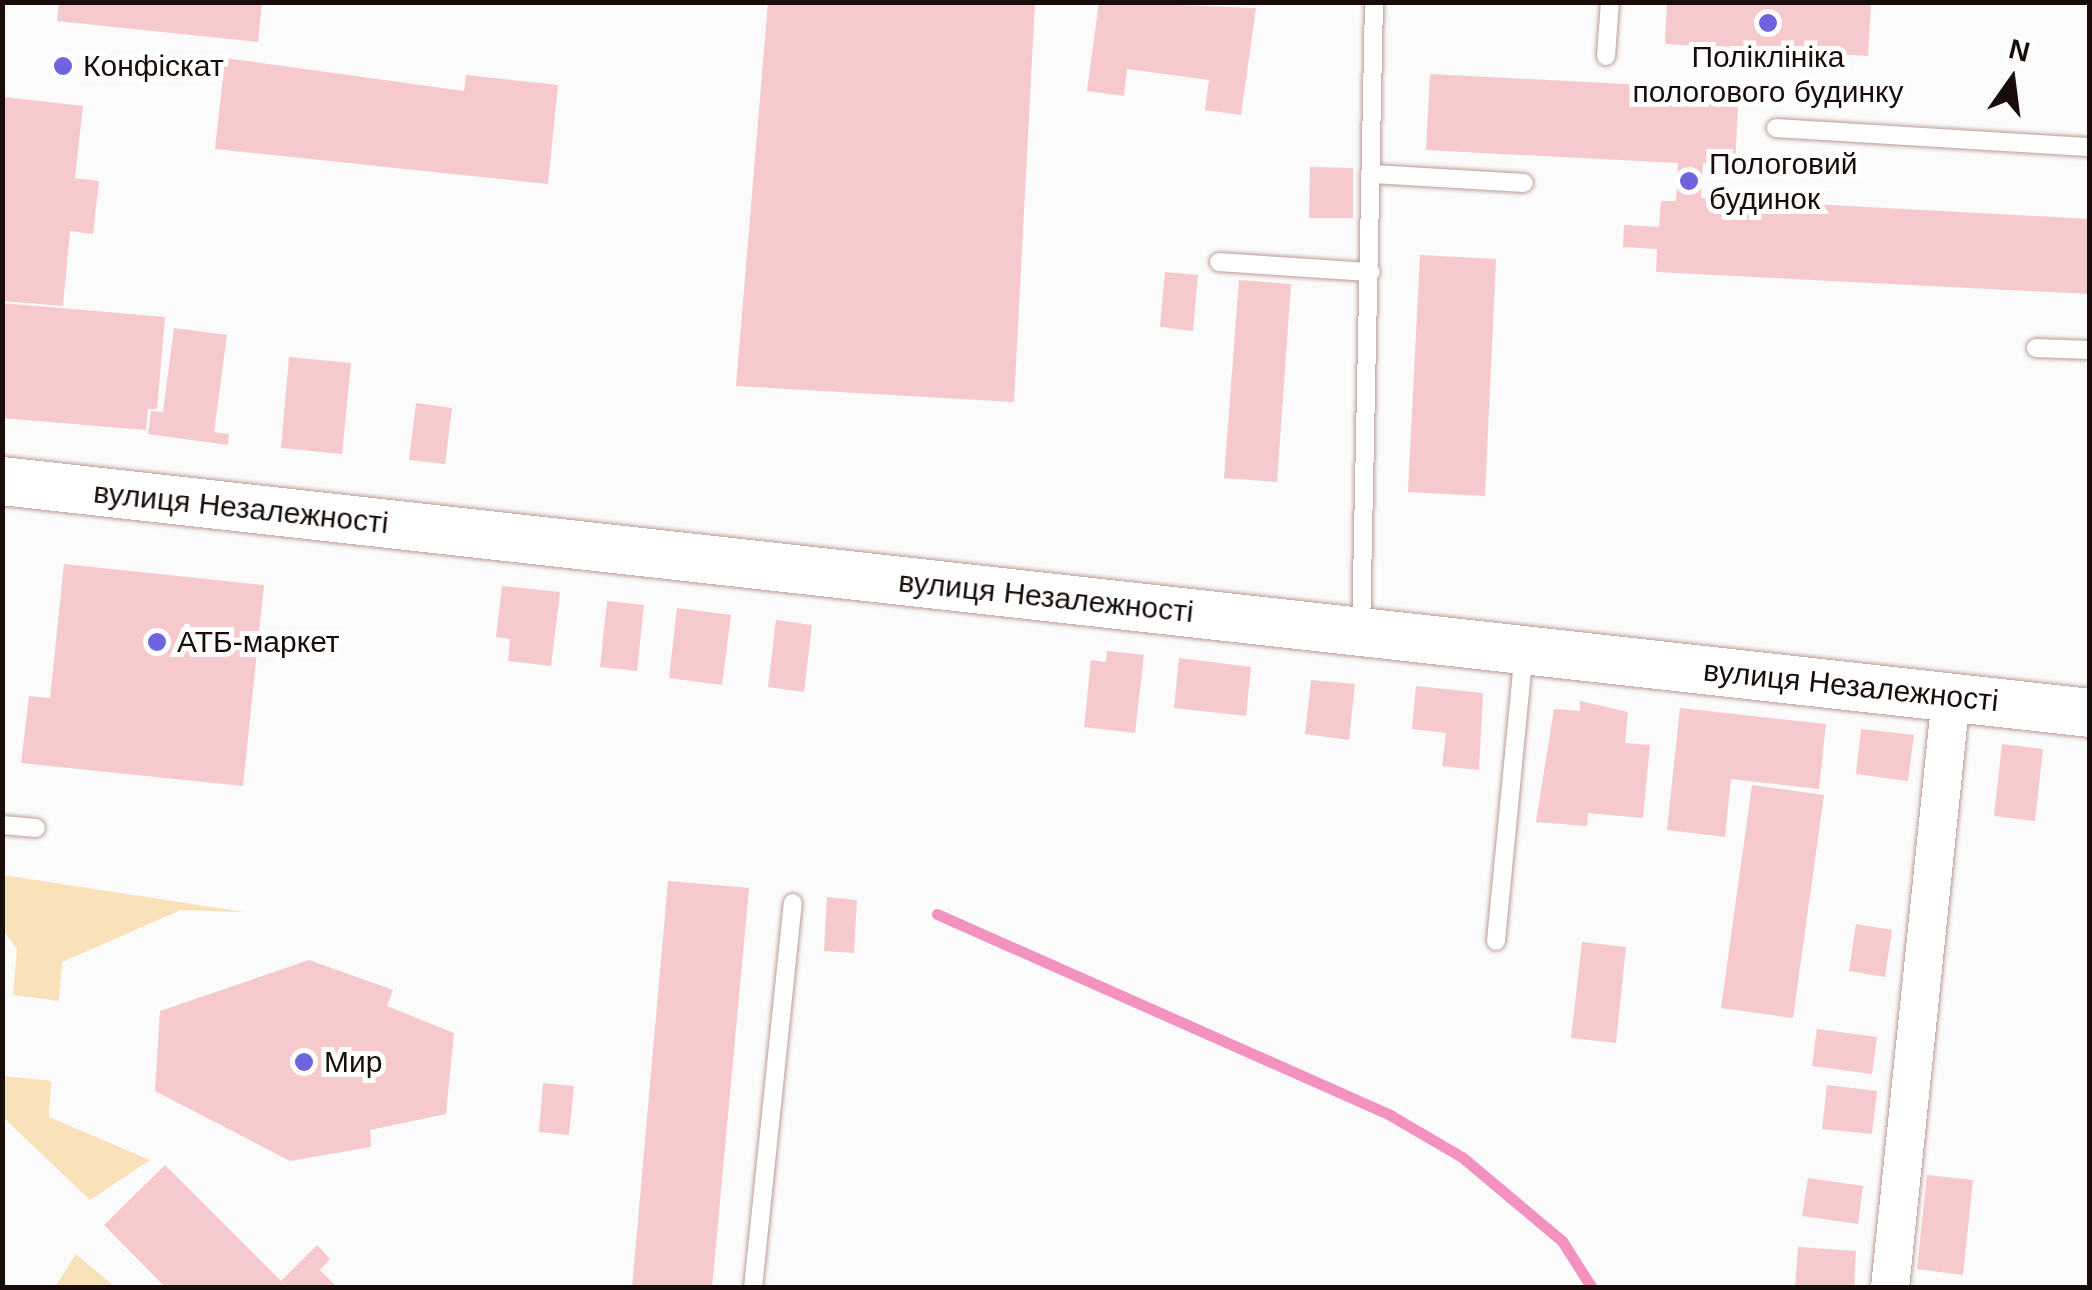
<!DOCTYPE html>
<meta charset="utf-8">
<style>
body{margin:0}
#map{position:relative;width:2092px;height:1290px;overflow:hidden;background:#fbfbfb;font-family:Helvetica,sans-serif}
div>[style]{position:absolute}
.green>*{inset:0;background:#f9e1b9}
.stream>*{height:11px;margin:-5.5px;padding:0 5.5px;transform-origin:5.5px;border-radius:5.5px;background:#f391bf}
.building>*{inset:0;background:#f6c9cc}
.roads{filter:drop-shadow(0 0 2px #ba9b93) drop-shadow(0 0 2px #ba9b93)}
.service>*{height:18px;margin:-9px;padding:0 9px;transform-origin:9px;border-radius:9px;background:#fff}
.minor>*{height:38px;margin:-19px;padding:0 19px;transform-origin:19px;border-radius:19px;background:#fff}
.tertiary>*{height:48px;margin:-24px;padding:0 24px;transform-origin:24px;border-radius:24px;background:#fff}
.dots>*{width:28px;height:28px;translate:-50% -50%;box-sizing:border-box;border:5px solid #fff;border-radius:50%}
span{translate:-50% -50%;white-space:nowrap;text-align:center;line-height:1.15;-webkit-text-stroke:10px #fff;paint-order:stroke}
.poi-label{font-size:30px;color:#180d0a}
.left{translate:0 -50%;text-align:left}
.street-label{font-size:30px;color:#180d0a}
.frame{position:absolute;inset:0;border:5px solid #180d0a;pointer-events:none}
.north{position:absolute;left:1962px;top:30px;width:100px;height:100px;-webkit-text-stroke:8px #fff;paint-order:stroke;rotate:14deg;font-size:28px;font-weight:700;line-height:40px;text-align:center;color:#180d0a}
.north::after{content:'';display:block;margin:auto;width:35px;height:45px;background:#180d0a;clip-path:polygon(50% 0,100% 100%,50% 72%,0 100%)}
</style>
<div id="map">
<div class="green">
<i style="clip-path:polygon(2px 875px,3px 875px,244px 912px,181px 910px,62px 962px,59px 1001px,13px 995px,17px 949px,3px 930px)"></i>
<i style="clip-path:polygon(4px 1076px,51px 1081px,49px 1117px,150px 1160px,90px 1200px,3px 1117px)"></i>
<i style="clip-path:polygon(76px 1254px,115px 1287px,55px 1287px)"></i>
</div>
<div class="stream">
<i style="left:937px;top:914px;width:496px;rotate:23.9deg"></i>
<i style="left:1390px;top:1115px;width:83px;rotate:30.3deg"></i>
<i style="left:1462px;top:1157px;width:131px;rotate:40deg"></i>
<i style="left:1562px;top:1241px;width:56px;rotate:57.4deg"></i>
</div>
<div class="building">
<i style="clip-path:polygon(59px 2px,262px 2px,258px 42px,57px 21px)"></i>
<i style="clip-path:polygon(768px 2px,1035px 2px,1014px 402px,736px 386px)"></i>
<i style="clip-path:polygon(1099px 2px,1256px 8px,1241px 115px,1205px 110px,1209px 80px,1127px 69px,1124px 96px,1087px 91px)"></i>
<i style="clip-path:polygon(1667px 2px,1871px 2px,1868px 56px,1665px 44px)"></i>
<i style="clip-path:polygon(225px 58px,464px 91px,466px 75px,558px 85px,548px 184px,215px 149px)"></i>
<i style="clip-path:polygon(1430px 74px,1739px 90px,1735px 164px,1703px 163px,1701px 198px,2090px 219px,2090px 294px,1656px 272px,1657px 249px,1623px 247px,1624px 225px,1659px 227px,1661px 201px,1676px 201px,1678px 163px,1426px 150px)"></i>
<i style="clip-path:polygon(4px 97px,83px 106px,75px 178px,99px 181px,93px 234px,70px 231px,63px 306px,2px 301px)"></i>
<i style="clip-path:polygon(1310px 167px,1353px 168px,1353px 218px,1309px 218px)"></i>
<i style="clip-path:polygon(1420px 255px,1496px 259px,1485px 496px,1408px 492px)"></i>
<i style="clip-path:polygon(1165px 272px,1198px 275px,1193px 331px,1160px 327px)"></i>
<i style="clip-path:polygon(1239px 280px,1291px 284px,1277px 482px,1224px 478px)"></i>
<i style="clip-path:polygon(2px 303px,165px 317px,157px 409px,148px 409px,146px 430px,2px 418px)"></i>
<i style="clip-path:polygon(174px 328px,227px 335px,214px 432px,229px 434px,228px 445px,148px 434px,151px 411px,163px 412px)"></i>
<i style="clip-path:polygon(289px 357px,351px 363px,342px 454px,281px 448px)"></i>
<i style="clip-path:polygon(416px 403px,452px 408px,445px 464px,409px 460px)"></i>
<i style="clip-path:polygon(64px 564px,264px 585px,243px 786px,21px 763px,29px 696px,50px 698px)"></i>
<i style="clip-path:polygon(502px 586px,560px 592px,551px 666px,508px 661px,510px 639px,496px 637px)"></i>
<i style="clip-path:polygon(607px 601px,644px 605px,637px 671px,600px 667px)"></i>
<i style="clip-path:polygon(677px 608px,731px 615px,722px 685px,669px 678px)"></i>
<i style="clip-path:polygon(776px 620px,812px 625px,804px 692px,768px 687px)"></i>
<i style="clip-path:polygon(1107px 651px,1144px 655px,1135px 733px,1084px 727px,1091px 660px,1106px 662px)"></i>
<i style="clip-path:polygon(1179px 658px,1251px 667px,1246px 716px,1174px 708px)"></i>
<i style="clip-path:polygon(1311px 680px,1355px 684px,1349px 740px,1305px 734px)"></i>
<i style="clip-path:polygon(1416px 686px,1483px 693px,1479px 770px,1442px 766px,1446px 733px,1412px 729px)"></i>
<i style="clip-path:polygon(1580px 701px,1628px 712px,1625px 743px,1650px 745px,1643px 818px,1588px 813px,1587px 826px,1536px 822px,1554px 709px,1580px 711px)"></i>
<i style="clip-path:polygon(1680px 708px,1826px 724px,1819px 789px,1731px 779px,1725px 837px,1667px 830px)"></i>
<i style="clip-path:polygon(1861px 729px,1914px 735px,1908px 781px,1856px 774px)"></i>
<i style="clip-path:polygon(2002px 744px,2043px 749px,2035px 821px,1994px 816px)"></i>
<i style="clip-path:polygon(1752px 785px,1824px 795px,1793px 1018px,1721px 1008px)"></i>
<i style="clip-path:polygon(668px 881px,749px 888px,712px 1288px,632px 1288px)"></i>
<i style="clip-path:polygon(827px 897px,857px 900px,854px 953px,824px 951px)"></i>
<i style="clip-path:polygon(1856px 924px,1892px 930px,1885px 977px,1849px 971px)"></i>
<i style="clip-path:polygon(1582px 942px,1626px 947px,1616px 1043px,1571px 1038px)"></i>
<i style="clip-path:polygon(309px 960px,393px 990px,387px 1006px,454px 1033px,446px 1114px,370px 1130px,371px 1147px,290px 1161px,155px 1091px,160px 1011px)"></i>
<i style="clip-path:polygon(1817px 1029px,1877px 1037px,1872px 1074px,1812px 1066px)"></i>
<i style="clip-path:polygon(543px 1083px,574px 1086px,569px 1135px,539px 1132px)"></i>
<i style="clip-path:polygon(1827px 1085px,1877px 1091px,1872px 1134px,1822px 1129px)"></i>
<i style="clip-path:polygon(165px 1165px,281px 1281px,317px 1245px,330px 1259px,320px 1270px,338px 1288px,166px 1288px,104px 1225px)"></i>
<i style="clip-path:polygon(1927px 1175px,1973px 1180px,1963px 1275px,1917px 1269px)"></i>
<i style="clip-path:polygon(1808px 1178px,1863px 1186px,1858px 1224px,1802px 1216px)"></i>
<i style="clip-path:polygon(1798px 1247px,1856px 1251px,1854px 1288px,1795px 1288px)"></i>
</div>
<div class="roads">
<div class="service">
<i style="left:1606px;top:56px;width:54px;rotate:-85.8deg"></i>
<i style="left:1776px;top:128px;width:315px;rotate:3.5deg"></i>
<i style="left:1374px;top:174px;width:150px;rotate:3.4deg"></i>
<i style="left:1219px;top:262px;width:152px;rotate:3.8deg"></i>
<i style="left:2036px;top:348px;width:54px;rotate:2.1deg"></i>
<i style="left:1361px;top:632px;width:630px;rotate:-88.82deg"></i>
<i style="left:2px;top:825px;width:34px;rotate:5deg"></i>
<i style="left:1496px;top:941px;width:292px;rotate:-84.5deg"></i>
<i style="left:753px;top:1288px;width:387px;rotate:-84.1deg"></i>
</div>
<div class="minor">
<i style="left:1890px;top:1288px;width:594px;rotate:-84.11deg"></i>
</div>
<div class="tertiary">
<i style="left:2px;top:481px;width:2101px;rotate:6.34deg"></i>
</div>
</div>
<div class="dots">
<i style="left:1768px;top:23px;background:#6f63de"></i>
<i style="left:63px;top:66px;background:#6f63de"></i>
<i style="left:1689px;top:181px;background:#6f63de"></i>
<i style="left:157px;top:642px;background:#6f63de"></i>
<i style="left:304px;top:1062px;background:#6f63de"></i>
</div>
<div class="poi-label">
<span style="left:1768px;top:74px">Поліклініка<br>пологового будинку</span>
<span class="left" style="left:83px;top:66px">Конфіскат</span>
<span class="left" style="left:1709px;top:181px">Пологовий<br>будинок</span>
<span class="left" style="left:177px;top:642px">АТБ-маркет</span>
<span class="left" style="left:324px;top:1062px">Мир</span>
</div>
<div class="street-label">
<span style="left:241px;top:508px;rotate:6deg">вулиця Незалежності</span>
<span style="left:1046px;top:597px;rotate:6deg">вулиця Незалежності</span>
<span style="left:1851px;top:686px;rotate:6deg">вулиця Незалежності</span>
</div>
<div class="frame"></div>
<div class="north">N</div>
</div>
